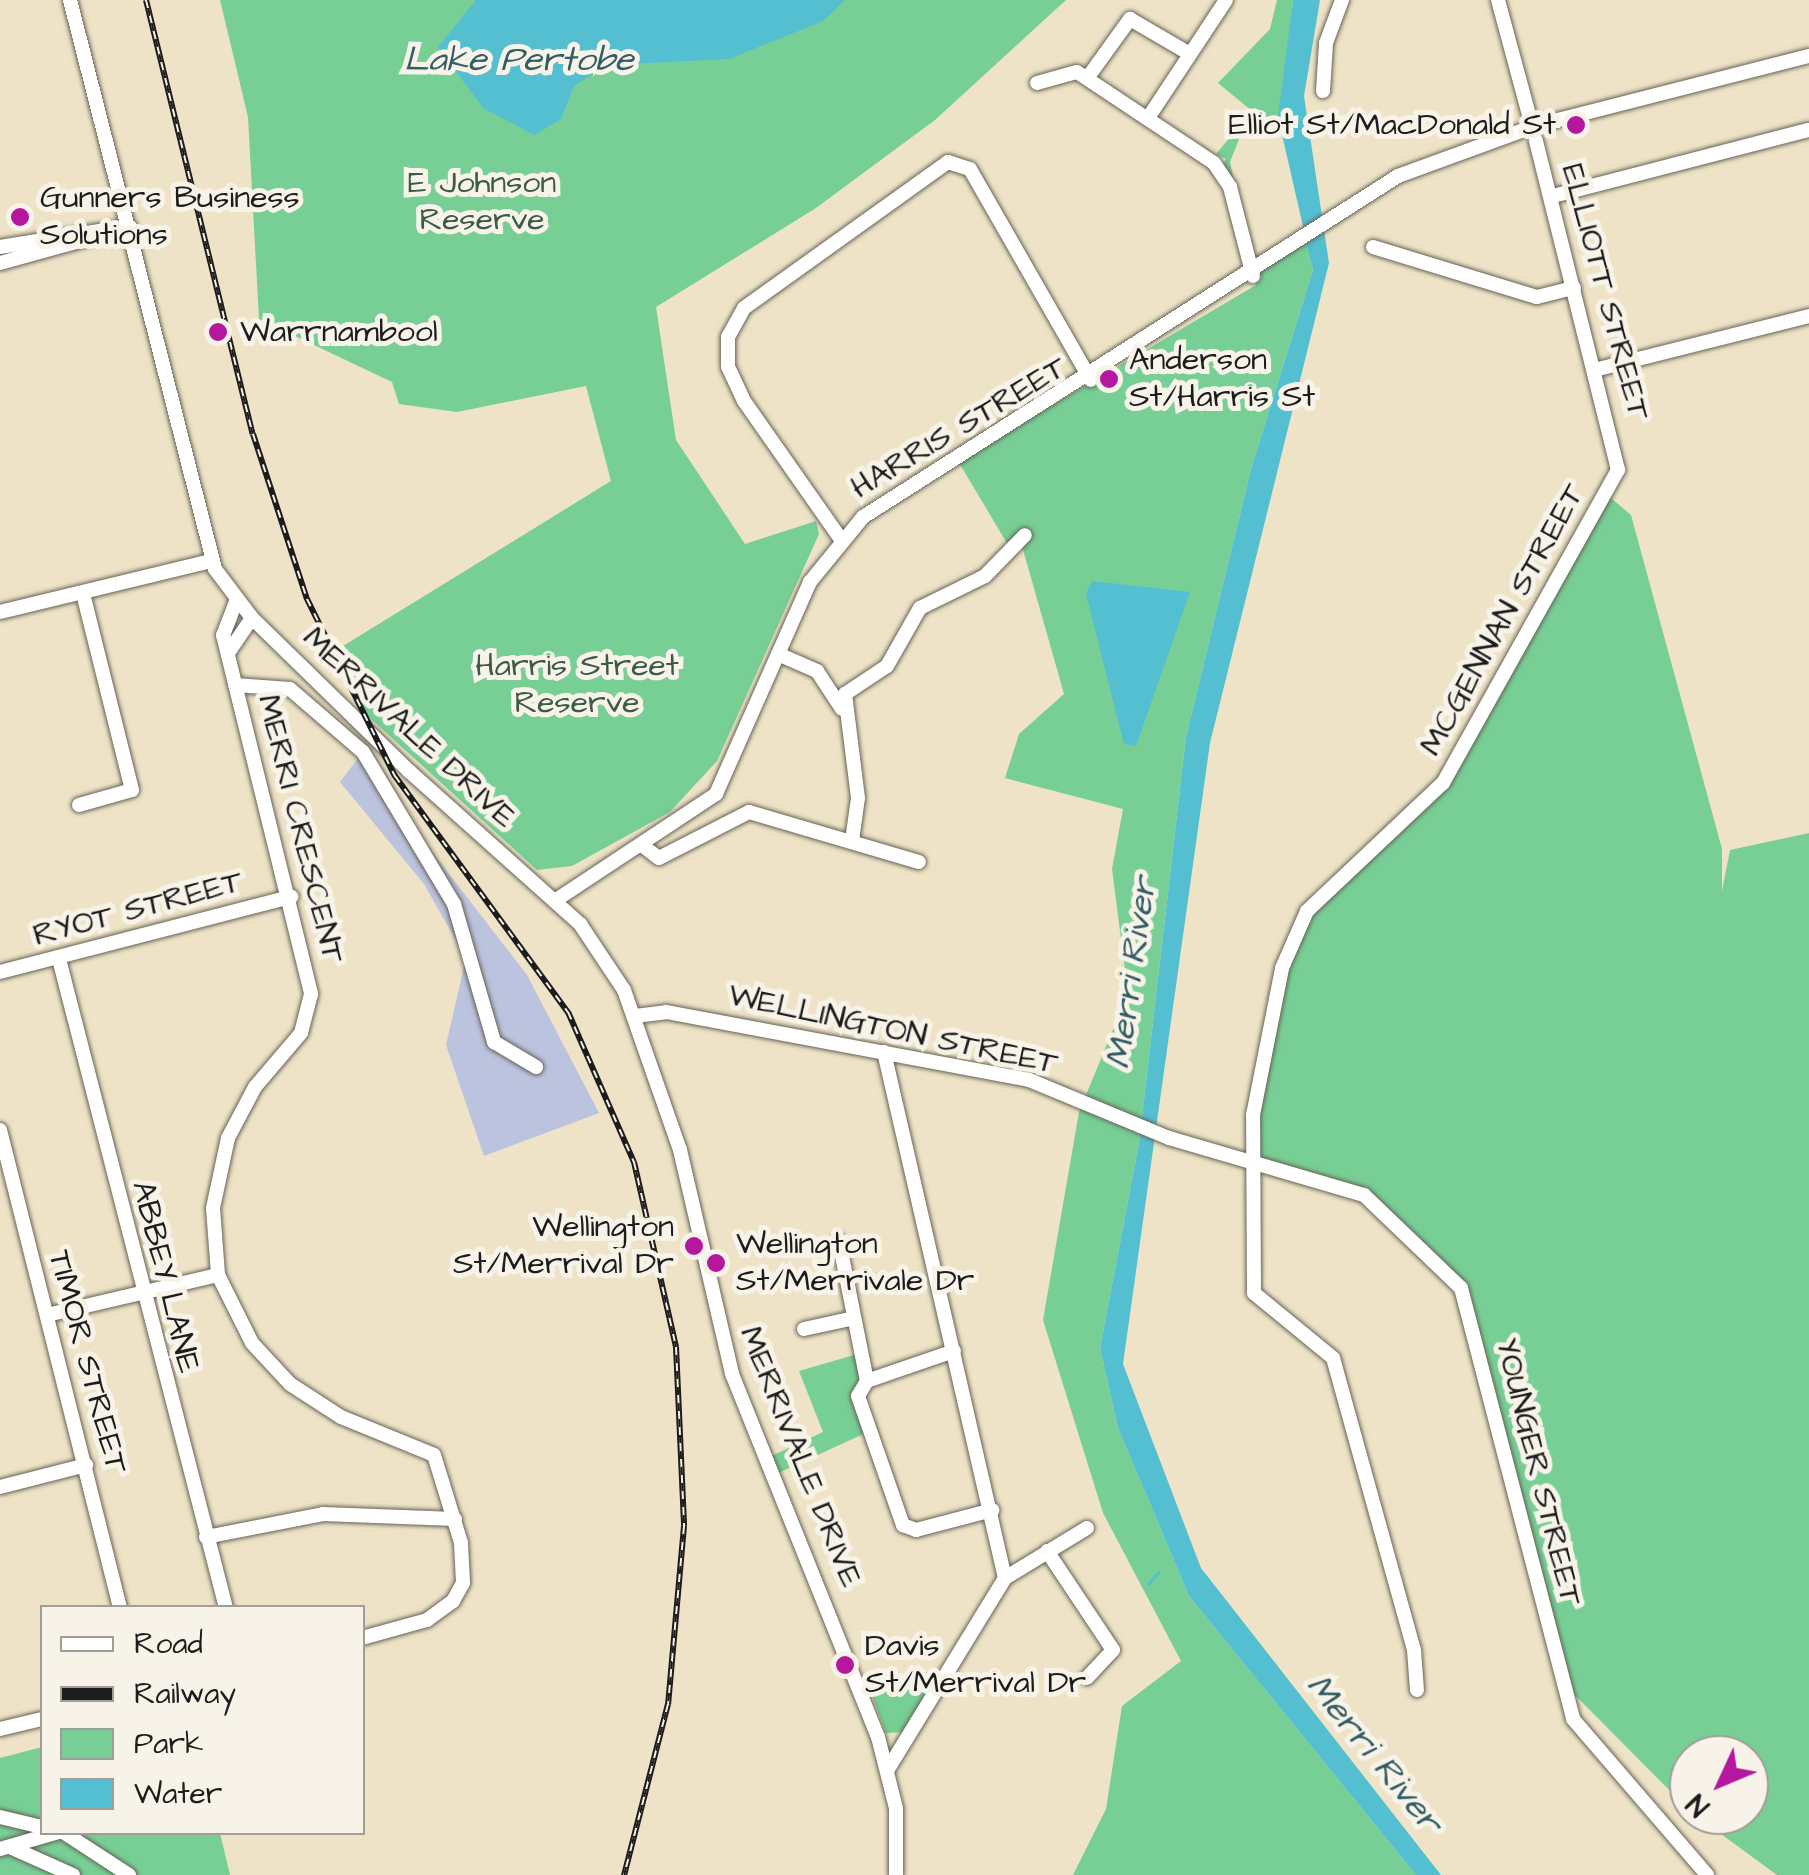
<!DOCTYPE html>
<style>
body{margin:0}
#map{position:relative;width:1809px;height:1875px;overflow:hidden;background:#eee3c6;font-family:"Architects Daughter",sans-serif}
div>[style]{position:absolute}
.industrial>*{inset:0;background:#bbc3de}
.green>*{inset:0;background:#77cf95}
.water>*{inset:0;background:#54bfd0}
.stream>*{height:2.5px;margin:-1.25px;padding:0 1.25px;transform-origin:1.25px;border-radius:1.25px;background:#54bfd0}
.roads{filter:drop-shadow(0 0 2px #666258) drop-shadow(0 0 2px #666258)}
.minor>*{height:14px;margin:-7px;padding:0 7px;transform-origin:7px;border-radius:7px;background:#fff}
.rail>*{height:6px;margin-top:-3px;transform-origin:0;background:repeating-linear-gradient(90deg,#f7f3e8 0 8px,#1c1c1c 0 16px);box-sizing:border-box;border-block:2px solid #1c1c1c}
.dots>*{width:28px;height:28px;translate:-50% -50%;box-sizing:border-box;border:5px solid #f7f3e8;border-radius:50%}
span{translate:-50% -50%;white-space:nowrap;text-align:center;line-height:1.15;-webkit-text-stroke:10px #f7f3e8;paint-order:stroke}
.poi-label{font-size:32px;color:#1c1c1c}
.right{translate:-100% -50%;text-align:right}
.left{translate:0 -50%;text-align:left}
.park-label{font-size:32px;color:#3c5b46}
.street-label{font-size:32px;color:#1c1c1c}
.water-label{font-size:35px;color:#325d64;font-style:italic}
.legend{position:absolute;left:40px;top:1605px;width:325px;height:230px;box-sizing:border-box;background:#f7f3e8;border:2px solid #9f9d96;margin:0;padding:12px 18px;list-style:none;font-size:30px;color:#1c1c1c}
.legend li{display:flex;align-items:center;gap:20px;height:50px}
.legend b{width:50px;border:2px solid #9f9d96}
.north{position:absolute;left:1669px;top:1735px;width:100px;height:100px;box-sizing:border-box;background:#f7f3e8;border:2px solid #9f9d96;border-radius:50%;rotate:226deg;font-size:28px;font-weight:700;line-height:40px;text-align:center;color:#1c1c1c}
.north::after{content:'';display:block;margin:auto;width:35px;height:45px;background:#b5179e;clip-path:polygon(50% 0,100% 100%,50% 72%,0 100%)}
</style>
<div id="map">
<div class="industrial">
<i style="clip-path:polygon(359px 757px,527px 975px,599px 1113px,484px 1156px,446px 1045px,466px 958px,424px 884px,340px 782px)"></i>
</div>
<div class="green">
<i style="clip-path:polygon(220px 0,1066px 0,935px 120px,816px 208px,656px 307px,676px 440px,745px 544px,816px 521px,819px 534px,717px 761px,670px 812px,572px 866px,537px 870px,360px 709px,330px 654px,611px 481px,586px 386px,457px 412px,399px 404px,392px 382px,259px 319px,248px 117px)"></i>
<i style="clip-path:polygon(1277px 0,1293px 0,1280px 122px,1243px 129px,1230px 162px,1253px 275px,1307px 237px,1313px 270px,1251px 469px,1186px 737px,1139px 1143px,1100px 1348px,1118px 1428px,1189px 1596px,1416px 1875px,1073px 1875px,1106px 1809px,1122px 1706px,1181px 1661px,1103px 1513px,1043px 1320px,1079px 1112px,1128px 993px,1112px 869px,1123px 809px,1005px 778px,1019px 734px,1064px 694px,1022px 546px,1011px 550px,958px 461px,1256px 285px,1220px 170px,1226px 159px,1216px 154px,1252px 111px,1218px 83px,1270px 29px)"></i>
<i style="clip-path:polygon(1605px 493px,1631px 515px,1722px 849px,1722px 891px,1730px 850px,1809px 833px,1809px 1875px,1777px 1875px,1695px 1815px,1749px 1815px,1749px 1755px,1689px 1755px,1689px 1810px,1564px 1684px,1461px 1288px,1444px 1262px,1364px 1195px,1249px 1161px,1282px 968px,1307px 911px,1426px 800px)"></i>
<i style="clip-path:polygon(861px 1353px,867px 1381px,858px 1396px,870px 1431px,774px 1475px,767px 1458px,823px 1432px,799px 1371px)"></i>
<i style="clip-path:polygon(927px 1672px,938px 1674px,903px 1732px,886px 1733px,869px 1688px)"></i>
<i style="clip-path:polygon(42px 1747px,42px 1832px,220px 1833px,230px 1875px,0 1875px,0 1758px)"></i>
</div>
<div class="water">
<i style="clip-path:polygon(476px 0,845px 0,823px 21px,729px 59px,608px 65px,574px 86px,561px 119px,534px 135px,483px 108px,438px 47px)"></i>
<i style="clip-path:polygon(1293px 0,1320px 0,1304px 96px,1329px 263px,1210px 743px,1123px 1364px,1201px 1568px,1441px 1875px,1416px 1875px,1189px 1596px,1118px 1428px,1100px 1348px,1139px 1143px,1186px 737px,1251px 469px,1313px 270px,1278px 117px)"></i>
<i style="clip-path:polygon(1092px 581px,1190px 592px,1136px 746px,1124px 744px,1086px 594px)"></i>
</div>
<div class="stream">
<i style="left:290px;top:197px;width:9px;rotate:-18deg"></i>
<i style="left:260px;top:205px;width:16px;rotate:-14deg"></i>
<i style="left:1148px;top:1584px;width:15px;rotate:-48deg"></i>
</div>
<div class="roads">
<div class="minor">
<i style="left:70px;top:0;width:587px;rotate:75.7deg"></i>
<i style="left:215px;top:569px;width:61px;rotate:52.9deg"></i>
<i style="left:252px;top:618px;width:221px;rotate:44.3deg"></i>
<i style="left:410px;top:772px;width:228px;rotate:41.8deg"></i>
<i style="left:580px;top:924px;width:79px;rotate:56.3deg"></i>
<i style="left:624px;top:990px;width:170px;rotate:70.7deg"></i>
<i style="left:680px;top:1150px;width:230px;rotate:76.9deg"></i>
<i style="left:732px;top:1374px;width:391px;rotate:68.1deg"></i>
<i style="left:878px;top:1737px;width:73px;rotate:75.8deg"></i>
<i style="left:896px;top:1808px;width:67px;rotate:90deg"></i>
<i style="left:1498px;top:0;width:119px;rotate:74.9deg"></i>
<i style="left:1088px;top:77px;width:72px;rotate:-54.1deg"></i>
<i style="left:1130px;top:19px;width:69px;rotate:30.3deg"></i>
<i style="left:1037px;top:83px;width:41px;rotate:-15.4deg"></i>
<i style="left:1077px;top:72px;width:164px;rotate:33.6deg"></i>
<i style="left:1214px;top:163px;width:29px;rotate:56deg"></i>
<i style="left:1230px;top:187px;width:92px;rotate:75.5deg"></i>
<i style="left:1323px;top:91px;width:48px;rotate:-86.4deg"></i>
<i style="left:1326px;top:43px;width:46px;rotate:-69.6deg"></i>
<i style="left:1148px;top:118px;width:141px;rotate:-56.5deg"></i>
<i style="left:1546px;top:123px;width:271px;rotate:-14.3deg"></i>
<i style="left:1553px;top:196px;width:264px;rotate:-14.5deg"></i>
<i style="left:0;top:247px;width:126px;rotate:-9.2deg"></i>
<i style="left:1373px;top:247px;width:171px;rotate:17deg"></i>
<i style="left:1537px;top:297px;width:38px;rotate:-14deg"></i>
<i style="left:0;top:263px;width:135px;rotate:-15.5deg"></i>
<i style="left:1598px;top:369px;width:218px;rotate:-14.1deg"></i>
<i style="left:840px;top:538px;width:167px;rotate:-125deg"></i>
<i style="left:744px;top:401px;width:38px;rotate:-115deg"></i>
<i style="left:728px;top:366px;width:29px;rotate:-90deg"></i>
<i style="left:728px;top:337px;width:33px;rotate:-61deg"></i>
<i style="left:744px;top:308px;width:251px;rotate:-35.6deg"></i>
<i style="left:948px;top:162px;width:23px;rotate:18deg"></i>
<i style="left:970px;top:169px;width:243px;rotate:60.2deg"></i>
<i style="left:237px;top:599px;width:39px;rotate:111deg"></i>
<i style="left:223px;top:635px;width:370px;rotate:76.2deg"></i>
<i style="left:311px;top:994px;width:40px;rotate:104.4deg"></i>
<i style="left:301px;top:1033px;width:71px;rotate:130.4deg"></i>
<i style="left:255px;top:1087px;width:58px;rotate:117.9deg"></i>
<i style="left:228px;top:1138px;width:72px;rotate:102.1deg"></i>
<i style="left:213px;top:1208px;width:67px;rotate:85.7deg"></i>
<i style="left:218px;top:1275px;width:76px;rotate:63.4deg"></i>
<i style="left:252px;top:1343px;width:56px;rotate:47.2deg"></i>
<i style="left:290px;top:1384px;width:61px;rotate:32.9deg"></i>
<i style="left:341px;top:1417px;width:100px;rotate:22.2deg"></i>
<i style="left:434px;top:1455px;width:92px;rotate:72.9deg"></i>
<i style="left:461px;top:1543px;width:40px;rotate:87.1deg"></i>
<i style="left:463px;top:1583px;width:21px;rotate:119deg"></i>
<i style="left:453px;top:1601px;width:32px;rotate:144deg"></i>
<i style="left:427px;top:1620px;width:67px;rotate:164.5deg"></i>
<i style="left:0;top:612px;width:217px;rotate:-13.6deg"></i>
<i style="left:228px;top:653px;width:42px;rotate:-55.6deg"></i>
<i style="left:778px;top:654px;width:43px;rotate:23.6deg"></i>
<i style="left:817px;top:671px;width:45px;rotate:56.7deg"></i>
<i style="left:235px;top:685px;width:55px;rotate:4.2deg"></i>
<i style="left:290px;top:689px;width:96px;rotate:40.8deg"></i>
<i style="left:363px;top:752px;width:177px;rotate:59.1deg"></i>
<i style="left:454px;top:904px;width:144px;rotate:73.8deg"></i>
<i style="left:494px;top:1042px;width:49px;rotate:30.8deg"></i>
<i style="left:79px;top:805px;width:55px;rotate:-15.8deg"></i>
<i style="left:132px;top:790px;width:202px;rotate:-104deg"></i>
<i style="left:852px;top:841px;width:43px;rotate:-82.1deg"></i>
<i style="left:858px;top:798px;width:105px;rotate:-97.1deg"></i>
<i style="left:845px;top:694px;width:50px;rotate:-33.7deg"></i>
<i style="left:887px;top:666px;width:67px;rotate:-60.4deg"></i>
<i style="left:920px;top:608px;width:72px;rotate:-26.2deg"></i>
<i style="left:985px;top:576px;width:57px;rotate:-45.7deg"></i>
<i style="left:643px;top:846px;width:20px;rotate:37deg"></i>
<i style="left:659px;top:858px;width:101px;rotate:-27.1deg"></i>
<i style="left:749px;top:812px;width:177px;rotate:16.4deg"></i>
<i style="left:556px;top:900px;width:192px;rotate:-33.5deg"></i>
<i style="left:716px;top:794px;width:232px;rotate:-66.1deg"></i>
<i style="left:810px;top:582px;width:84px;rotate:-50.8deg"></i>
<i style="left:863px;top:517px;width:634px;rotate:-32.51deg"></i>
<i style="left:1398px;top:176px;width:131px;rotate:-20.1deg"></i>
<i style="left:59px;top:959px;width:670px;rotate:75.57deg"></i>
<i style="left:0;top:972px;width:301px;rotate:-14.5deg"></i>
<i style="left:635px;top:1016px;width:31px;rotate:-7deg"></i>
<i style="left:666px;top:1012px;width:369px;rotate:10.6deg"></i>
<i style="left:1029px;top:1080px;width:152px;rotate:22.5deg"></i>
<i style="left:1169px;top:1138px;width:203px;rotate:16.3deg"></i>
<i style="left:1364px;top:1195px;width:134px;rotate:43.8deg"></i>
<i style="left:1461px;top:1288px;width:445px;rotate:75.4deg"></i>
<i style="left:1573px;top:1719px;width:206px;rotate:49.3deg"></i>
<i style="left:884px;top:1052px;width:540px;rotate:77.05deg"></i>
<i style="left:0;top:1130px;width:493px;rotate:75.9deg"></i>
<i style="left:839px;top:1241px;width:143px;rotate:78.7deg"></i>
<i style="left:47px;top:1315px;width:176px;rotate:-13.2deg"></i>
<i style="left:804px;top:1329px;width:51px;rotate:-12.4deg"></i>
<i style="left:954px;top:1351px;width:92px;rotate:161deg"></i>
<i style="left:867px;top:1381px;width:17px;rotate:121deg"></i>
<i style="left:858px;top:1396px;width:137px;rotate:70.8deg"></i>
<i style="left:903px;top:1525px;width:14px;rotate:21deg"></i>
<i style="left:916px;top:1530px;width:79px;rotate:-14.7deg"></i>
<i style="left:0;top:1487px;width:89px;rotate:-14.3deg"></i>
<i style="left:206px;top:1537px;width:119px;rotate:-11.1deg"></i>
<i style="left:323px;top:1514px;width:132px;rotate:2.2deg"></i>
<i style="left:1047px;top:1551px;width:119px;rotate:56.3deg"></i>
<i style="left:1113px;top:1650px;width:38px;rotate:133deg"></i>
<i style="left:1417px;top:1690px;width:40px;rotate:-94.3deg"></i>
<i style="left:1414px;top:1650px;width:303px;rotate:-105.5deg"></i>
<i style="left:1333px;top:1358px;width:102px;rotate:-140.6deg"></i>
<i style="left:1254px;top:1293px;width:178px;rotate:-90.3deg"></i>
<i style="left:1253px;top:1115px;width:150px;rotate:-78.8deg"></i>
<i style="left:1282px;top:968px;width:62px;rotate:-66.3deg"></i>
<i style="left:1307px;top:911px;width:187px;rotate:-43.3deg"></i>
<i style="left:1443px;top:783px;width:359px;rotate:-60.8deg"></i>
<i style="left:1618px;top:470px;width:340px;rotate:-104deg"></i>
<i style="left:0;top:1729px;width:43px;rotate:-13.4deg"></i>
<i style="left:888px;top:1769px;width:224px;rotate:-58.5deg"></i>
<i style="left:1005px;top:1578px;width:96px;rotate:-31.4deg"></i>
<i style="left:0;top:1817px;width:43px;rotate:13.4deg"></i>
<i style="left:63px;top:1832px;width:79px;rotate:33.1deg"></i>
<i style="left:10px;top:1847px;width:69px;rotate:24deg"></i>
<i style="left:0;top:1849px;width:61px;rotate:-16.1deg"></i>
</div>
</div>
<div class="rail">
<i style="left:146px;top:0;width:447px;rotate:76.2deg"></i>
<i style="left:253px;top:434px;width:174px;rotate:71.9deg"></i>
<i style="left:307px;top:599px;width:198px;rotate:63.6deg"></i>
<i style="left:395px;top:776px;width:293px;rotate:53.8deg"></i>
<i style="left:568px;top:1012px;width:164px;rotate:66.3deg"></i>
<i style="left:634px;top:1162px;width:190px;rotate:77.2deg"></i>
<i style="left:676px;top:1347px;width:179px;rotate:87.4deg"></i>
<i style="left:684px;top:1526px;width:179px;rotate:95.1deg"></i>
<i style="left:668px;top:1704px;width:177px;rotate:104.4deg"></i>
</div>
<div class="dots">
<i style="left:1576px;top:125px;background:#b5179e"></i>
<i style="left:20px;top:217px;background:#b5179e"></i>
<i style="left:218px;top:332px;background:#b5179e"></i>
<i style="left:1109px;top:379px;background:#b5179e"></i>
<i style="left:694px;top:1246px;background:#b5179e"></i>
<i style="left:716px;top:1263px;background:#b5179e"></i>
<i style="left:845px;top:1665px;background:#b5179e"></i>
</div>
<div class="poi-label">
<span class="right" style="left:1556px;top:125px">Elliot St/MacDonald St</span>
<span class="left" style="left:40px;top:217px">Gunners Business<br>Solutions</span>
<span class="left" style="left:240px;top:332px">Warrnambool</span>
<span class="left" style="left:1129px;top:379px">Anderson<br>St/Harris St</span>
<span class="right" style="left:674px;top:1246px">Wellington<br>St/Merrival Dr</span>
<span class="left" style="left:736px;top:1263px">Wellington<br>St/Merrivale Dr</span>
<span class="left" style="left:865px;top:1665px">Davis<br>St/Merrival Dr</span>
</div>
<div class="park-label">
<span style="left:482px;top:202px">E Johnson<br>Reserve</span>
<span style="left:577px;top:685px">Harris Street<br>Reserve</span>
</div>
<div class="street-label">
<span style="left:1605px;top:292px;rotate:75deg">ELLIOTT STREET</span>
<span style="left:959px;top:428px;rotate:-31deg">HARRIS STREET</span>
<span style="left:1503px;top:620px;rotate:-61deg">MCGENNAN STREET</span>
<span style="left:409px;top:728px;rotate:43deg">MERRIVALE DRIVE</span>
<span style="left:300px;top:829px;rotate:76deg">MERRI CRESCENT</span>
<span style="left:138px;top:909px;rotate:-15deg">RYOT STREET</span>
<span style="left:893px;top:1030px;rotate:12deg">WELLINGTON STREET</span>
<span style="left:165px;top:1277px;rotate:76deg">ABBEY LANE</span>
<span style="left:87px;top:1362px;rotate:75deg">TIMOR STREET</span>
<span style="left:800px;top:1457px;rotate:68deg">MERRIVALE DRIVE</span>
<span style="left:1538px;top:1472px;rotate:76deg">YOUNGER STREET</span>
</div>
<div class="water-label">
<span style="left:519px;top:60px">Lake Pertobe</span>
<span style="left:1132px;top:973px;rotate:-82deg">Merri River</span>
<span style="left:1374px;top:1754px;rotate:51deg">Merri River</span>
</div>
<ul class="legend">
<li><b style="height:12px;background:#fff"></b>Road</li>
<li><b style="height:12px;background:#1c1c1c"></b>Railway</li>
<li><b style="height:28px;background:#77cf95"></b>Park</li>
<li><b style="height:28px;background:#54bfd0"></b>Water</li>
</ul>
<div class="north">N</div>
</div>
